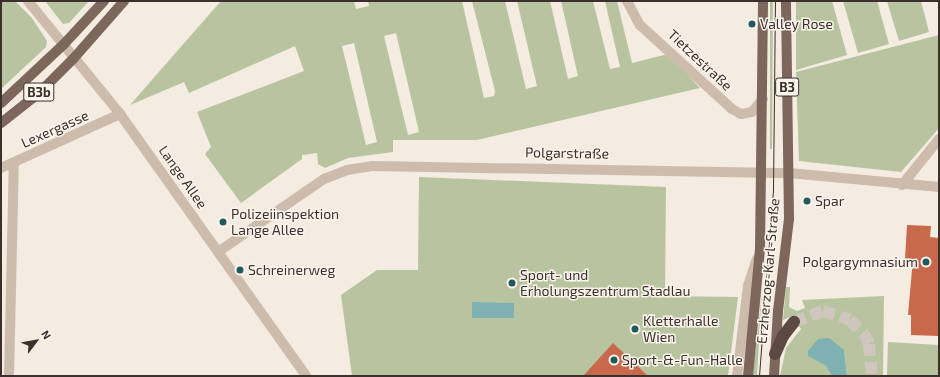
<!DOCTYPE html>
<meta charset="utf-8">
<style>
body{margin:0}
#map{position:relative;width:940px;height:377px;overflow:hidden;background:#f4ebe1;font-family:"Exo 2",sans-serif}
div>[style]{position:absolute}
.green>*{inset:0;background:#b8c4a0}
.water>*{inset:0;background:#7fb0b2}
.building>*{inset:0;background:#c8694b}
.highway-tunnel>*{height:12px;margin-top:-6px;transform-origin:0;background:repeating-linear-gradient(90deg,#cfc6bd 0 12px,transparent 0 18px)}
.street>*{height:10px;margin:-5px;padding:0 5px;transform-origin:5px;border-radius:5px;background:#cdbbac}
.primary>*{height:10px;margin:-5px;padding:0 5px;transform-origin:5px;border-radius:5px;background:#7d675c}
.highway>*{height:12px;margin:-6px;padding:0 6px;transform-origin:6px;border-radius:6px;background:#5c4a42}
.tram>*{height:1px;margin:-0.5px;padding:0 0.5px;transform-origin:0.5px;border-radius:0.5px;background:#3b302b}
.dots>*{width:11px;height:11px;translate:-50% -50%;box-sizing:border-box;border:2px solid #fbf5ee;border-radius:50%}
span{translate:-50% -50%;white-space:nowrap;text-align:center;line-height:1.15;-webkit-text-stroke:3px #fbf5ee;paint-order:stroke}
.shield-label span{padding:1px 3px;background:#fbf5ee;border:1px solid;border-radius:3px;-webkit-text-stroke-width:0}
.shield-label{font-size:13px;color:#3b302b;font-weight:700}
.poi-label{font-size:14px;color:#3b302b}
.left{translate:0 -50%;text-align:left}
.right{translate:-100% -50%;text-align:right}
.street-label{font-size:14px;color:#3b302b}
.frame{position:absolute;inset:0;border:2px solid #3b302b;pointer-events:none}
.north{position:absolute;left:16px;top:321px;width:40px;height:40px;-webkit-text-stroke:3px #fbf5ee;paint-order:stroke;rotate:58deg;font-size:11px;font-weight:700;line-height:16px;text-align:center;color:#3b302b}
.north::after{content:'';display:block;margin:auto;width:14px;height:18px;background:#3b302b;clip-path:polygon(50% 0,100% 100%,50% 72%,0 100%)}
</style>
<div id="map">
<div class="green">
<i style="clip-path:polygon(1px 1px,15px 1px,32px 18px,47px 41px,46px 47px,1px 89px)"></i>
<i style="clip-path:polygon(45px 1px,89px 1px,69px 23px,63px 24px)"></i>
<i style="clip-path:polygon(evenodd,221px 1px,354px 1px,356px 9px,369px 6px,368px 1px,462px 1px,484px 98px,494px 96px,495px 91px,472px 1px,505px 1px,526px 89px,537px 86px,517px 1px,550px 1px,568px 79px,578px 76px,561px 1px,593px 1px,610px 69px,620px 67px,605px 1px,617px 1px,632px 63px,668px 54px,700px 88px,477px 140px,393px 140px,393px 152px,348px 158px,325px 168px,318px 164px,317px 153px,302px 155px,302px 159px,241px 203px,205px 154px,211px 147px,197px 112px,304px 71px,295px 46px,189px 93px,184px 82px,130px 105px,221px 1px,396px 33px,419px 132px,408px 135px,384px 36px,396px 33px,221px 1px,354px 43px,377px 142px,366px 145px,342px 46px,354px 43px)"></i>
<i style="clip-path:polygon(770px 1px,773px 1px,772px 149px,770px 149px)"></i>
<i style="clip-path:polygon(796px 1px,832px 1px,847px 55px,796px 70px)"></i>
<i style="clip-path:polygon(843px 1px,877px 1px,889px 44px,858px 53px)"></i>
<i style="clip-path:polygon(887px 1px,921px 1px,929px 32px,899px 41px)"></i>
<i style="clip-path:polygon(939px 35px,939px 128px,901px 172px,799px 161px,796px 72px)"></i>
<i style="clip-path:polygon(419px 177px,666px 187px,665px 296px,738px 297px,728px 376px,352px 376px,341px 295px,377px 270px,418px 270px)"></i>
<i style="clip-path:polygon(786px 287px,790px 287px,789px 307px,797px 311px,805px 308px,802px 300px,884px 296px,883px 376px,847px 376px,844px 350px,825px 365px,832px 376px,780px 376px,786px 348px,801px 329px,792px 316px,783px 320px)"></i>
<i style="clip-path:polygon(762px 290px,757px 376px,752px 376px,759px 322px)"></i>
<i style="clip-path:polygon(888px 342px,939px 345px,939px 376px,887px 376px)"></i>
</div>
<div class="water">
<i style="clip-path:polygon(472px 302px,514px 303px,514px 318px,472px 318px)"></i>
<i style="clip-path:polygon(829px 338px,844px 350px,847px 376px,832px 376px,825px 365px,808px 356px,808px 351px,818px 339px)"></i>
</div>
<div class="building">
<i style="clip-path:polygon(907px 225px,931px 226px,930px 237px,939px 238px,939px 336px,911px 335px,911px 315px,908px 315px,913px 259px,905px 259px)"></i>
<i style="clip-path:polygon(613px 343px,648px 376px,583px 376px)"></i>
</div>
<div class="highway-tunnel">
<i style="left:794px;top:322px;width:31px;rotate:-21deg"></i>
<i style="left:823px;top:311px;width:28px;rotate:18deg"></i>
<i style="left:850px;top:320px;width:20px;rotate:45deg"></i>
<i style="left:864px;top:334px;width:11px;rotate:63deg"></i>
<i style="left:869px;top:344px;width:32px;rotate:85deg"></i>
</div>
<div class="street">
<i style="left:28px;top:1px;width:146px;rotate:50.8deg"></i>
<i style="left:120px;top:114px;width:321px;rotate:54.6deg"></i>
<i style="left:627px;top:1px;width:27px;rotate:62deg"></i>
<i style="left:640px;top:25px;width:125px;rotate:42.4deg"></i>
<i style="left:732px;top:109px;width:10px;rotate:29deg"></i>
<i style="left:741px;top:114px;width:11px;rotate:-10deg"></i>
<i style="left:752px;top:112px;width:17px;rotate:-50deg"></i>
<i style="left:1px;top:168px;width:131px;rotate:-24.4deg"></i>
<i style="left:902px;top:185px;width:59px;rotate:-51.2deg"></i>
<i style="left:218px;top:252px;width:129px;rotate:-34.6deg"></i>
<i style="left:324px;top:179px;width:25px;rotate:-21deg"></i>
<i style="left:347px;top:170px;width:25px;rotate:-9deg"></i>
<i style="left:372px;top:166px;width:417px;rotate:1deg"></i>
<i style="left:789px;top:173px;width:151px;rotate:5.3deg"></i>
<i style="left:9px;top:376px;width:213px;rotate:-88.7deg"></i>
<i style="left:737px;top:376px;width:91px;rotate:-83deg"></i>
<i style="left:748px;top:286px;width:28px;rotate:-72deg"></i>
</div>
<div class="primary">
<i style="left:1px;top:103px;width:86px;rotate:-43.1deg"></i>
<i style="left:64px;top:44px;width:59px;rotate:-47.1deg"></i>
<i style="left:1px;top:123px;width:48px;rotate:-38.3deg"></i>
<i style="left:39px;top:93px;width:49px;rotate:-45deg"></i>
<i style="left:74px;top:58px;width:76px;rotate:-48.7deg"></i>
<i style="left:748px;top:376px;width:128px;rotate:-84.6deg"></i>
<i style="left:760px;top:249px;width:248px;rotate:-89.3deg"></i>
<i style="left:774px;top:376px;width:65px;rotate:-86.5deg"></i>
<i style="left:778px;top:311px;width:93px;rotate:-83.2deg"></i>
<i style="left:789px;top:219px;width:218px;rotate:-90.8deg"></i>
</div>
<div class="highway">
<i style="left:775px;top:354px;width:20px;rotate:-66deg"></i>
<i style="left:783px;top:336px;width:18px;rotate:-52deg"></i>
</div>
<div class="tram">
<i style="left:759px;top:376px;width:187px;rotate:-85.7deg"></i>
<i style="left:773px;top:190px;width:189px;rotate:-89.4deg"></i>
</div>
<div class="dots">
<i style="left:752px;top:24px;background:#1f5a5e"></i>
<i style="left:807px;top:201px;background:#1f5a5e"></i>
<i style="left:223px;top:222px;background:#1f5a5e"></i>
<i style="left:926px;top:262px;background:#1f5a5e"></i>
<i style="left:240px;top:270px;background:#1f5a5e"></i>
<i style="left:512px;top:283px;background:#1f5a5e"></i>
<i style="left:635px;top:329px;background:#1f5a5e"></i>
<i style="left:614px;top:360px;background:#1f5a5e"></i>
</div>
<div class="shield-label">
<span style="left:787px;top:87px">B3</span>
<span style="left:39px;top:92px">B3b</span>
</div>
<div class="poi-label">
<span class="left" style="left:760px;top:24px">Valley Rose</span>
<span class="left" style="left:815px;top:201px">Spar</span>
<span class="left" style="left:231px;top:222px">Polizeiinspektion<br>Lange Allee</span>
<span class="right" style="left:918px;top:262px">Polgargymnasium</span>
<span class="left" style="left:248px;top:270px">Schreinerweg</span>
<span class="left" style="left:520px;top:283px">Sport- und<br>Erholungszentrum Stadlau</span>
<span class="left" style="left:643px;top:329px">Kletterhalle<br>Wien</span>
<span class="left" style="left:622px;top:360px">Sport-&amp;-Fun-Halle</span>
</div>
<div class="street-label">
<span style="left:700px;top:60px;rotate:43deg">Tietzestraße</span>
<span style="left:55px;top:129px;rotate:-24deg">Lexergasse</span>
<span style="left:567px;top:153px;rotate:1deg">Polgarstraße</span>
<span style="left:183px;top:177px;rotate:55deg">Lange Allee</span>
<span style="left:768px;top:271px;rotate:-85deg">Erzherzog-Karl-Straße</span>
</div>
<div class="frame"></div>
<div class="north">N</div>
</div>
